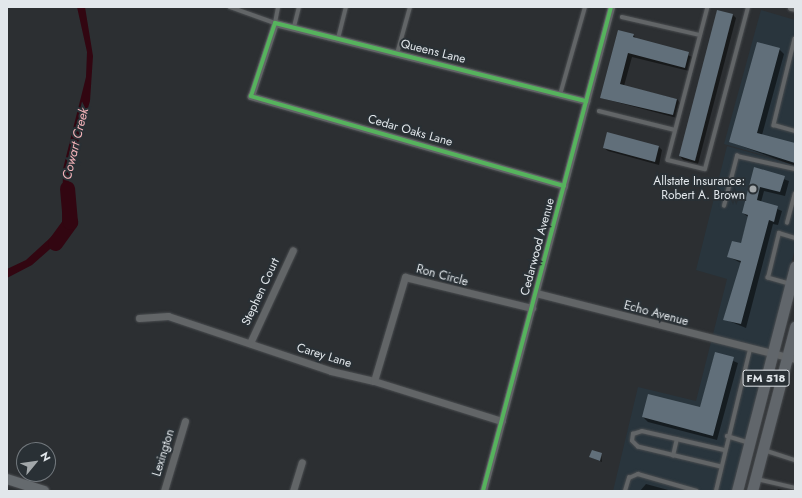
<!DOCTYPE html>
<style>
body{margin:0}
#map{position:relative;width:802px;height:498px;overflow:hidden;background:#2c2f32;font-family:Jost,sans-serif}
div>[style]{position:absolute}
.built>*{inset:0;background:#29353d}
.water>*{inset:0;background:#320611}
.shadow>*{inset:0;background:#0007}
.river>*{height:15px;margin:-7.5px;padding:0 7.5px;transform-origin:7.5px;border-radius:7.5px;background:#320611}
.building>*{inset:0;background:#616f7a}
.roads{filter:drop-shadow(0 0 1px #4a4d50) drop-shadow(0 0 1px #4a4d50)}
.lane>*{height:3.5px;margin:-1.75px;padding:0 1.75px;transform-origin:1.75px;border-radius:1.75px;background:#626567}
.street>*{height:7px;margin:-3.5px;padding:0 3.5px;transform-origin:3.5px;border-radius:3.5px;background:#626567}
.secondary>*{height:10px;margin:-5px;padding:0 5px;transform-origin:5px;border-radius:5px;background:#656a6e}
.primary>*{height:11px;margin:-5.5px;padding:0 5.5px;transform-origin:5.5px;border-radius:5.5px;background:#61666b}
.cycleway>*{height:4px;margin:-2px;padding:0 2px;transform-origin:2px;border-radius:2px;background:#56b35d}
.dots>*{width:11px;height:11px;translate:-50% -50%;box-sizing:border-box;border:2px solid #293035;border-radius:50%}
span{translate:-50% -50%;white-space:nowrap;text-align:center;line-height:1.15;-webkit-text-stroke:4px #293035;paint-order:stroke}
.shield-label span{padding:1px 3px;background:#293035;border:1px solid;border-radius:3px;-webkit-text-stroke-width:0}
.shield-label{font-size:11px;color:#e2e7eb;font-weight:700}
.street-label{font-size:12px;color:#e2e7eb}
.poi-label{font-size:12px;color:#e2e7eb}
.right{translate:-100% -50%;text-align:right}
.water-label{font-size:13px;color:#f4b3b9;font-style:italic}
.frame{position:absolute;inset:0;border:8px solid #e2e7eb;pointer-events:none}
.north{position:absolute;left:16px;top:442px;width:40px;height:40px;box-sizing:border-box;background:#293035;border:1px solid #73797e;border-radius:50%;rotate:61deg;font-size:11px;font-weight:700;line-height:16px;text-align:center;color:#e2e7eb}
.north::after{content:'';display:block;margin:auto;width:14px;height:18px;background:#a2a7aa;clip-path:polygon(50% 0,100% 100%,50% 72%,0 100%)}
</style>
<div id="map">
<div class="built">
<i style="clip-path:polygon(761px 10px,795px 20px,795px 164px,724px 144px)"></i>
<i style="clip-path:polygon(727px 146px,795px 165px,795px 249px,732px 491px,613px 491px,638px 387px,696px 401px,727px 279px,696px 270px)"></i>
</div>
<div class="water">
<i style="clip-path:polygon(77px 7px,85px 7px,93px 56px,90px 101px,69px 174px,66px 235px,32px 265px,7px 278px,7px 269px,26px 260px,62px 227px,63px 169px,86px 77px,87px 52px)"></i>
</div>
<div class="shadow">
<i style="clip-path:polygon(733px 15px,736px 18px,698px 164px,683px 160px,680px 156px)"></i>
<i style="clip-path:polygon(633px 35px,637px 39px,693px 57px,689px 71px,632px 57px,624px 86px,677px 99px,680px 103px,677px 118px,601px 98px)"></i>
<i style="clip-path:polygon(779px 49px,784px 54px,762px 135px,795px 144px,795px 166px,731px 142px)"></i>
<i style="clip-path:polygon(608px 133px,659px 147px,662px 150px,659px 165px,608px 151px,604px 148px)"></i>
<i style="clip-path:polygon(755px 169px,789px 181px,785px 196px,764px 191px,761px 202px,782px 211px,778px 225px,773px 224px,746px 328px,724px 319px,741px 263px,729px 257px,741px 244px,748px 217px,743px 213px)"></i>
<i style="clip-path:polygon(715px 353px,738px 363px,717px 440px,648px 422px,643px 417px,700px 409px)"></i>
<i style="clip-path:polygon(601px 454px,602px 462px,590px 457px)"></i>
<i style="clip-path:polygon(646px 484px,672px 491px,640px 491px)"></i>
<i style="clip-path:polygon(778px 489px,787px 491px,777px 491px)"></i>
</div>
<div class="river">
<i style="left:55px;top:243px;width:26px;rotate:-54deg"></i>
<i style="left:70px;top:222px;width:34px;rotate:-95deg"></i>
</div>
<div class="building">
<i style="clip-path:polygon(717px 10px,733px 14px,695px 161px,679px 156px)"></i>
<i style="clip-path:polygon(618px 30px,634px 34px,633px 37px,689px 52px,685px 68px,628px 53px,620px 84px,677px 99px,673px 115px,600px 98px)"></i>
<i style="clip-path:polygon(757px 42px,780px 48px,757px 133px,795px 143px,795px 163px,729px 142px)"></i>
<i style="clip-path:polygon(607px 132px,659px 146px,655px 162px,603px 148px)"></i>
<i style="clip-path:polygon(754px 167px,785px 176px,780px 192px,760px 187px,757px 200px,778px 206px,774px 222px,769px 220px,741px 324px,723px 320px,741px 261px,727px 257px,732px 241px,741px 243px,748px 215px,742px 213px)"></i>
<i style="clip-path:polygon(715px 352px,734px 357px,713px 436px,642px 417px,648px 394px,700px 407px)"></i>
<i style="clip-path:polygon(592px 450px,602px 453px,600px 461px,589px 457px)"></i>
</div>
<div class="roads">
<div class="lane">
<i style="left:230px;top:7px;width:48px;rotate:19.6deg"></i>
<i style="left:275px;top:23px;width:16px;rotate:-79deg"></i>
<i style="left:708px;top:7px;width:158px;rotate:104.7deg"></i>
<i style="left:668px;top:160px;width:38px;rotate:14deg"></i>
<i style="left:705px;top:169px;width:168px;rotate:-75.1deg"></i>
<i style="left:622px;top:17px;width:80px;rotate:13deg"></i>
<i style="left:294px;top:27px;width:21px;rotate:-76deg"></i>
<i style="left:338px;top:39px;width:33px;rotate:-76deg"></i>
<i style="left:795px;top:39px;width:89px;rotate:103.7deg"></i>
<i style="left:774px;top:125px;width:22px;rotate:16deg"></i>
<i style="left:397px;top:54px;width:49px;rotate:-74.5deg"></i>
<i style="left:560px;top:95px;width:91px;rotate:-74.1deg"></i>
<i style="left:599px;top:111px;width:78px;rotate:14deg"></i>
<i style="left:724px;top:206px;width:52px;rotate:-75.4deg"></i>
<i style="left:737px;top:156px;width:59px;rotate:12.6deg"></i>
<i style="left:787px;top:223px;width:30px;rotate:-75deg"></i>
<i style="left:789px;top:284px;width:22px;rotate:-164deg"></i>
<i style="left:768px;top:278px;width:46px;rotate:-76.3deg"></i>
<i style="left:779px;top:233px;width:17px;rotate:17deg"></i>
<i style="left:727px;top:436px;width:21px;rotate:17deg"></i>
<i style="left:764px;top:450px;width:33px;rotate:18deg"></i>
<i style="left:673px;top:456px;width:17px;rotate:-77deg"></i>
<i style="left:721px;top:467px;width:85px;rotate:-166.5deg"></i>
<i style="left:638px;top:447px;width:8px;rotate:-135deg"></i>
<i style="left:632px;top:441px;width:7px;rotate:-82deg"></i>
<i style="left:633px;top:434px;width:9px;rotate:-18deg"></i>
<i style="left:642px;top:431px;width:84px;rotate:13deg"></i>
<i style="left:757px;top:479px;width:39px;rotate:13deg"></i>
<i style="left:625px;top:491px;width:14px;rotate:-73deg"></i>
<i style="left:629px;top:478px;width:10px;rotate:-24deg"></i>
<i style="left:638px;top:474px;width:61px;rotate:16.1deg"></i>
<i style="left:716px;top:491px;width:146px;rotate:-76.5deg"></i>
</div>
<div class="street">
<i style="left:791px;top:7px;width:4px;rotate:14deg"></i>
<i style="left:564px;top:186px;width:326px;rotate:-164deg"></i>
<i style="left:251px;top:96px;width:77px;rotate:-71.8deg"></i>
<i style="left:275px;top:23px;width:321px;rotate:14.1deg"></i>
<i style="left:536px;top:293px;width:267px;rotate:14.3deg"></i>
<i style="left:139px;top:318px;width:29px;rotate:-4deg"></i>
<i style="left:168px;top:316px;width:172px;rotate:18.6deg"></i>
<i style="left:331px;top:371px;width:44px;rotate:13.1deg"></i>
<i style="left:374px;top:381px;width:134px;rotate:17.4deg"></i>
<i style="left:250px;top:343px;width:102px;rotate:-65.2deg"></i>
<i style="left:374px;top:381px;width:109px;rotate:-73.4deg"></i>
<i style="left:405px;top:277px;width:131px;rotate:13.7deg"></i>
<i style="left:164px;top:491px;width:73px;rotate:-73.3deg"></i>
<i style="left:293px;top:491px;width:30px;rotate:-73deg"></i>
<i style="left:483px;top:491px;width:501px;rotate:-75.19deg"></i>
</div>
<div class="secondary">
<i style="left:7px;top:479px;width:39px;rotate:18deg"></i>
</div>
<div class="primary">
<i style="left:737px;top:491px;width:232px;rotate:-75.5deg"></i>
<i style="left:752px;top:491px;width:170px;rotate:-75.3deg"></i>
</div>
</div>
<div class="cycleway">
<i style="left:564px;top:186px;width:326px;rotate:-164deg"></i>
<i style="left:251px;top:96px;width:77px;rotate:-71.8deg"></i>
<i style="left:275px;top:23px;width:321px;rotate:14.1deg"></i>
<i style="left:483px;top:491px;width:501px;rotate:-75.19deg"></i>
</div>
<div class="dots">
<i style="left:753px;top:189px;background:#a2a7aa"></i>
</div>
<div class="shield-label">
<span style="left:766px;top:378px">FM 518</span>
</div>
<div class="street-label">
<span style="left:433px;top:52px;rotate:14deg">Queens Lane</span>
<span style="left:410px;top:131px;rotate:16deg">Cedar Oaks Lane</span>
<span style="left:538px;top:247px;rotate:-75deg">Cedarwood Avenue</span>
<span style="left:442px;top:276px;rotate:15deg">Ron Circle</span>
<span style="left:261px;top:292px;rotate:-65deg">Stephen Court</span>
<span style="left:656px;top:314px;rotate:15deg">Echo Avenue</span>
<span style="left:324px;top:356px;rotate:17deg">Carey Lane</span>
<span style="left:164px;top:453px;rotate:-73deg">Lexington</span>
</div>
<div class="poi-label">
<span class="right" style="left:745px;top:189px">Allstate Insurance:<br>Robert A. Brown</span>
</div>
<div class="water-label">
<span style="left:76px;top:144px;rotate:-76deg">Cowart Creek</span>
</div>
<div class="frame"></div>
<div class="north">N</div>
</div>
